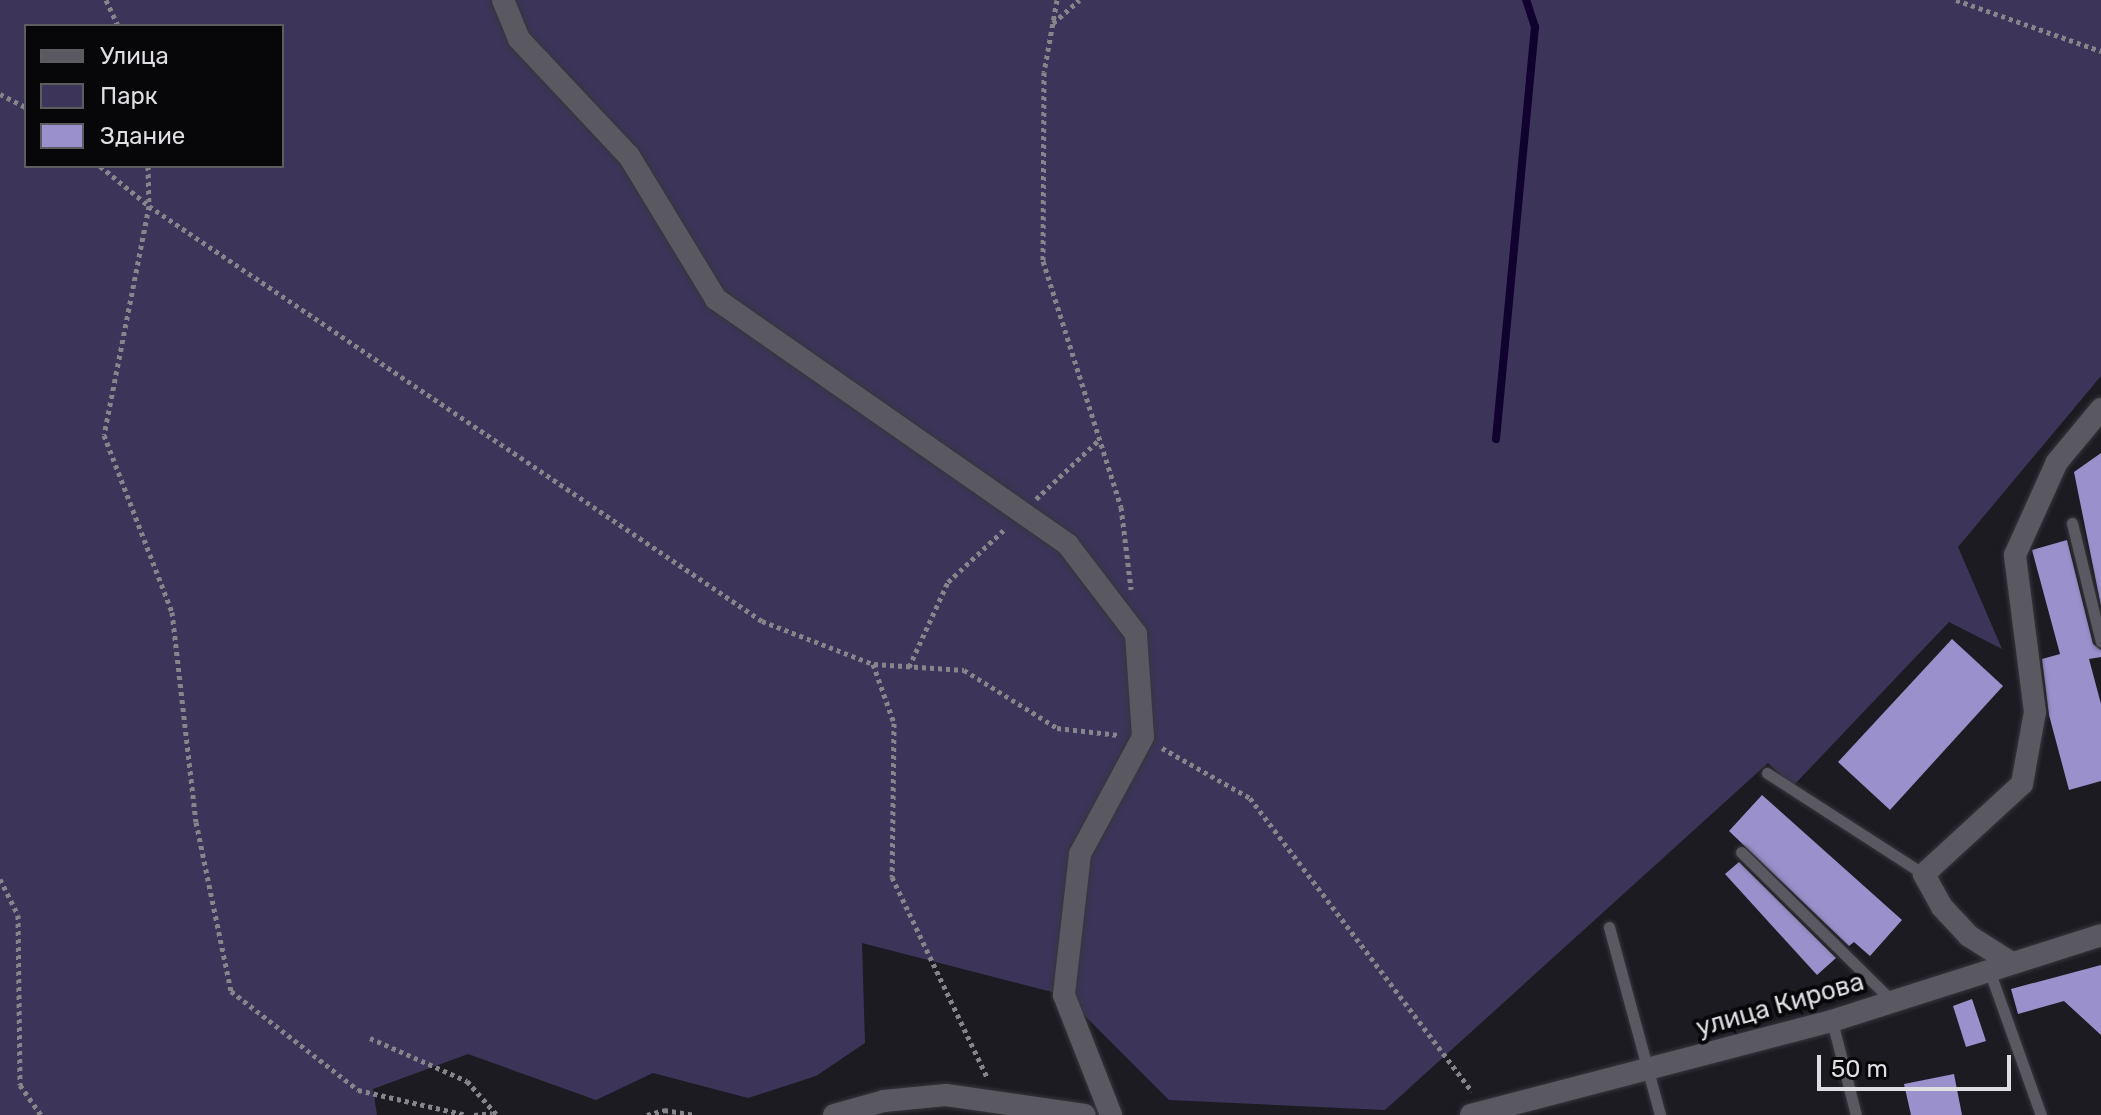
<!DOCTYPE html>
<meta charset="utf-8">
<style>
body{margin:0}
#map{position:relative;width:2101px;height:1115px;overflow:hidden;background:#1c1b22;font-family:Rubik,sans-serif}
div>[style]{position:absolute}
.green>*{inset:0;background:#3c3559}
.stream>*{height:8px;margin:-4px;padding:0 4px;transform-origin:4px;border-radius:4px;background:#10012e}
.building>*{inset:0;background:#9a90cb}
.path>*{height:5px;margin-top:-2.5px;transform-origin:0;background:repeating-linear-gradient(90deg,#85858b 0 4px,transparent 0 8px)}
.roads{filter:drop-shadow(0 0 2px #36363b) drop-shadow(0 0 2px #36363b)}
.service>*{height:11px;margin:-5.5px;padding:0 5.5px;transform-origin:5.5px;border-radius:5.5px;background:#5a5961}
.minor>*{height:22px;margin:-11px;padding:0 11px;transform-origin:11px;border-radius:11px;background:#5a5961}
span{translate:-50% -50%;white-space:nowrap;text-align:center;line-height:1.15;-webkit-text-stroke:8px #070609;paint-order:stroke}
.street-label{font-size:26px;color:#dedee3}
.legend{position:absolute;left:24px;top:24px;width:260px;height:144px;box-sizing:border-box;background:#070609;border:2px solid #5d5c60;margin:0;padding:10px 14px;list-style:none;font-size:24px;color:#dedee3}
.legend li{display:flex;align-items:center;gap:16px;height:40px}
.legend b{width:40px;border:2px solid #5d5c60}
.scale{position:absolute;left:1817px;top:1055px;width:194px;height:36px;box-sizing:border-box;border:4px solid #dedee3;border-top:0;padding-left:10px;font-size:24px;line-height:28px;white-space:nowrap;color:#dedee3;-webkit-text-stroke:6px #070609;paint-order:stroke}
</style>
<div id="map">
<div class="green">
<i style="clip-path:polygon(evenodd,0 0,2101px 0,2101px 376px,1958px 547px,2002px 649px,1949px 622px,1793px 786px,1768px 763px,1385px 1110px,1169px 1100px,1064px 995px,862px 943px,865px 1043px,816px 1076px,748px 1098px,653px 1073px,596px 1100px,468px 1054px,373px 1089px,377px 1115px,0 1115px,0 0,26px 26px,282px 26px,282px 166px,26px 166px,26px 26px)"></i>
</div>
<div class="stream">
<i style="left:1496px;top:439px;width:414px;rotate:-84.6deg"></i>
<i style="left:1535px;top:27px;width:28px;rotate:-108deg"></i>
</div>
<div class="building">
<i style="clip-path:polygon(2101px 453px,2101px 606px,2074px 472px)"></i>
<i style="clip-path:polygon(2067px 540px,2093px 644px,2101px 650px,2101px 657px,2089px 659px,2101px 704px,2101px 781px,2069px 790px,2049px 715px,2042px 659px,2060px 654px,2032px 550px)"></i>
<i style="clip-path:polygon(1952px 639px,2003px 686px,1890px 810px,1838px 762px)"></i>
<i style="clip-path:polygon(1762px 795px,1902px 920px,1870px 956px,1854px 942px,1849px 946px,1729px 831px)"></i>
<i style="clip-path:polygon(1739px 862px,1836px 958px,1817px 975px,1725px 874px)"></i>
<i style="clip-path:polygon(2101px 965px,2101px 1035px,2064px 1001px,2018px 1014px,2011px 989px)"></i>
<i style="clip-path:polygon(1972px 999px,1986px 1041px,1966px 1047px,1953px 1006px)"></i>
<i style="clip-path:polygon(1954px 1074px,1962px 1115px,1911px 1115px,1904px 1084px)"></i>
</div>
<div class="path">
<i style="left:106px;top:0;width:29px;rotate:65deg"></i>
<i style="left:1057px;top:0;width:73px;rotate:100.2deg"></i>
<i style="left:1044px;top:72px;width:189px;rotate:90.3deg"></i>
<i style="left:1043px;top:261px;width:258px;rotate:72.4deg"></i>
<i style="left:1121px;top:507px;width:83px;rotate:83deg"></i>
<i style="left:1956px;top:0;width:154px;rotate:19.4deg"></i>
<i style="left:1053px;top:23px;width:35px;rotate:-41deg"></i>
<i style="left:0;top:94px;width:29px;rotate:27deg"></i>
<i style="left:100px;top:166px;width:63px;rotate:39.2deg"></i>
<i style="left:149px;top:206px;width:233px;rotate:101.1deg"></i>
<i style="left:104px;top:435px;width:190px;rotate:69deg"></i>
<i style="left:172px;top:612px;width:211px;rotate:83.5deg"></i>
<i style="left:196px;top:822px;width:173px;rotate:78.3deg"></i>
<i style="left:231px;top:991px;width:161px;rotate:37.9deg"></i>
<i style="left:358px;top:1090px;width:111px;rotate:13deg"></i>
<i style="left:148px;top:166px;width:40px;rotate:88.6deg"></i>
<i style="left:149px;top:206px;width:740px;rotate:34.1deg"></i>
<i style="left:762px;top:621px;width:119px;rotate:21.2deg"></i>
<i style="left:873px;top:664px;width:63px;rotate:70.4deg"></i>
<i style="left:894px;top:723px;width:154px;rotate:90.7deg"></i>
<i style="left:892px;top:877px;width:221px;rotate:64.6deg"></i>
<i style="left:1036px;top:499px;width:88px;rotate:-43.2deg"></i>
<i style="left:874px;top:664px;width:90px;rotate:3.8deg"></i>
<i style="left:964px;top:670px;width:110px;rotate:31.9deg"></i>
<i style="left:1057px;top:728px;width:62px;rotate:6.4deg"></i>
<i style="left:909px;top:667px;width:94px;rotate:-65.4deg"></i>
<i style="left:948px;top:582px;width:79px;rotate:-43deg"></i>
<i style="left:1162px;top:748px;width:101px;rotate:29.6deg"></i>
<i style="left:1250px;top:798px;width:368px;rotate:52.9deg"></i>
<i style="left:0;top:879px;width:40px;rotate:63.4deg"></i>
<i style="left:18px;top:915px;width:170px;rotate:89.3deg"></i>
<i style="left:20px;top:1085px;width:37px;rotate:55deg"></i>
<i style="left:370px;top:1038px;width:106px;rotate:23.9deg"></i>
<i style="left:467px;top:1081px;width:45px;rotate:48.6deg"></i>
<i style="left:474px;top:1115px;width:18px;rotate:-6deg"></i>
<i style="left:647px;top:1115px;width:18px;rotate:-16deg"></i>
<i style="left:664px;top:1110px;width:31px;rotate:9deg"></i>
</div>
<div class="roads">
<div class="service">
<i style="left:2072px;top:523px;width:122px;rotate:76.3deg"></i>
<i style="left:1767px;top:773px;width:187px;rotate:32.8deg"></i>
<i style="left:1741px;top:852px;width:212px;rotate:44.6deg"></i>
<i style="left:1609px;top:927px;width:195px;rotate:74.8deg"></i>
<i style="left:1989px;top:970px;width:154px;rotate:70.3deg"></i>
<i style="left:1832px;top:1021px;width:97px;rotate:75.7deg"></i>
</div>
<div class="minor">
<i style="left:503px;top:0;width:42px;rotate:67.7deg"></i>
<i style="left:519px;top:39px;width:161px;rotate:46.8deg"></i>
<i style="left:629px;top:156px;width:167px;rotate:58.7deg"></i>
<i style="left:716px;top:299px;width:429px;rotate:34.9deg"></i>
<i style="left:1068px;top:545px;width:112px;rotate:52.6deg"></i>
<i style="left:1136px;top:634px;width:103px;rotate:86.1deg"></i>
<i style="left:1143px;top:737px;width:133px;rotate:118.3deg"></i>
<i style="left:1080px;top:854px;width:142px;rotate:96.5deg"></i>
<i style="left:1064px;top:995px;width:129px;rotate:68.6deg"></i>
<i style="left:2010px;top:962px;width:49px;rotate:-147.6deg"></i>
<i style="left:1969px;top:936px;width:40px;rotate:-133deg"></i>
<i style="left:1942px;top:907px;width:38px;rotate:-119deg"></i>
<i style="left:1924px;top:874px;width:133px;rotate:-42.6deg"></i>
<i style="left:2022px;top:784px;width:73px;rotate:-79.8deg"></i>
<i style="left:2035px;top:712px;width:158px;rotate:-97.3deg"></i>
<i style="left:2015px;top:555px;width:102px;rotate:-65.7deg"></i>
<i style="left:2057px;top:462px;width:69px;rotate:-50.3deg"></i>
<i style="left:834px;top:1115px;width:52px;rotate:-15.6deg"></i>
<i style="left:884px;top:1101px;width:62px;rotate:-5.5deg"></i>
<i style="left:946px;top:1095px;width:140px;rotate:8.2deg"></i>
<i style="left:1471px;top:1115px;width:373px;rotate:-14.6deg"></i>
<i style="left:1832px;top:1021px;width:282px;rotate:-17.7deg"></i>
</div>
</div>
<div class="street-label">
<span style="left:1780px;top:1005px;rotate:-16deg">улица Кирова</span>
</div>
<ul class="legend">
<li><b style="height:10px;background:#5a5961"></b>Улица</li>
<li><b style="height:22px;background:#3c3559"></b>Парк</li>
<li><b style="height:22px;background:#9a90cb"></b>Здание</li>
</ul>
<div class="scale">50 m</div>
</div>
